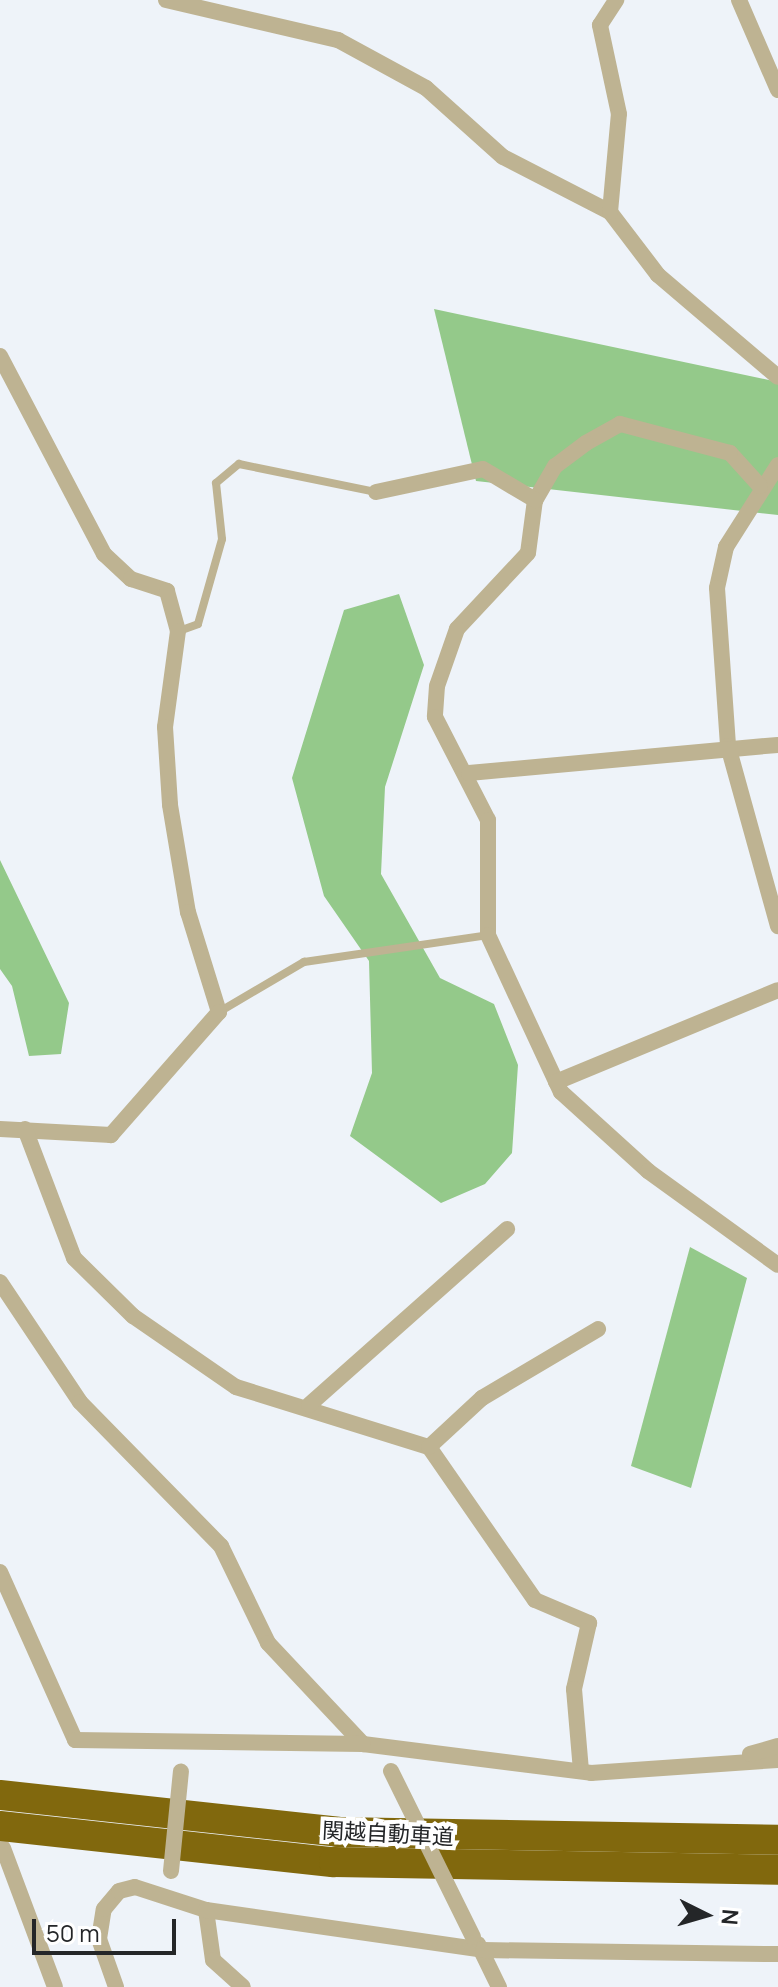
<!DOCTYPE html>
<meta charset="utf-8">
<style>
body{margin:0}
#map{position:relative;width:778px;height:1987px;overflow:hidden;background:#eef3f9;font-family:Manrope,"Noto Sans JP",sans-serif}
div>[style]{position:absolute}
.forest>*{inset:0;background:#94c98a}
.service>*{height:8px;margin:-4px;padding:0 4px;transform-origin:4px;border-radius:4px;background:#beb392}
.minor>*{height:16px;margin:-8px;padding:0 8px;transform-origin:8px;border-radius:8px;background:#beb392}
.motorway>*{height:30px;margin:-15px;padding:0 15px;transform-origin:15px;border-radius:15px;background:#81680d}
.minor-bridge>*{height:16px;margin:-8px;padding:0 8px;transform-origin:8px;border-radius:8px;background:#beb392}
span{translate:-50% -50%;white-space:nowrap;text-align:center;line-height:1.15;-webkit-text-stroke:8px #fff;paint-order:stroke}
.street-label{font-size:22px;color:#242628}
.north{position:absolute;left:666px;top:1875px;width:80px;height:80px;-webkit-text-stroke:6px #fff;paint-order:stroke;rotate:95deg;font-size:22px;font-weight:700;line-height:32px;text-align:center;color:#242628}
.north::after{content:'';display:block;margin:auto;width:28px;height:36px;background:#242628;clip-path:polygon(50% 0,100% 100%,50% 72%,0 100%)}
.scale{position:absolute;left:32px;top:1919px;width:144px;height:36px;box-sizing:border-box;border:4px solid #242628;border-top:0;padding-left:10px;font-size:24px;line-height:28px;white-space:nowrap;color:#242628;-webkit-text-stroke:6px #fff;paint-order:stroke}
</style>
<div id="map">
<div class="forest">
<i style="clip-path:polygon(434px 309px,778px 382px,778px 515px,476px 481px)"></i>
<i style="clip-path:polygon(399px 594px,424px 665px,385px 787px,381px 874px,440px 978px,494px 1004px,518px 1065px,512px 1153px,485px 1184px,441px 1203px,350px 1136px,372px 1073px,369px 961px,324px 896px,292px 778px,344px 610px)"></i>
<i style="clip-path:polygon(0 860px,69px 1003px,61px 1054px,29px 1056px,12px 986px,0 969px)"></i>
<i style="clip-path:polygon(690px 1247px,747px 1278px,691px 1488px,631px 1466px)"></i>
</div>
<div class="service">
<i style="left:179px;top:631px;width:20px;rotate:-20deg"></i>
<i style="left:198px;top:624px;width:88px;rotate:-74.2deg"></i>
<i style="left:222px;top:539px;width:56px;rotate:-96.1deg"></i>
<i style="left:216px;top:483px;width:30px;rotate:-40deg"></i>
<i style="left:239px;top:464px;width:139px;rotate:11.6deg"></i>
<i style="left:219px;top:1012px;width:99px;rotate:-30.5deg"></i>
<i style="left:304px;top:962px;width:186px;rotate:-8.3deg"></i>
</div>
<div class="minor">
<i style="left:166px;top:0;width:177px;rotate:13.1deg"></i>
<i style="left:338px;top:40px;width:100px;rotate:28.6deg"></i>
<i style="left:426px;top:88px;width:103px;rotate:41.9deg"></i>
<i style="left:503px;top:157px;width:120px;rotate:27.2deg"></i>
<i style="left:610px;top:212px;width:79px;rotate:52.7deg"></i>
<i style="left:658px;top:275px;width:157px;rotate:40.4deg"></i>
<i style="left:739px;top:0;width:98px;rotate:66.6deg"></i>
<i style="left:610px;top:212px;width:98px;rotate:-84.8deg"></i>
<i style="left:619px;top:114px;width:91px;rotate:-102.1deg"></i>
<i style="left:600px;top:25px;width:30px;rotate:-57deg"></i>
<i style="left:0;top:356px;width:224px;rotate:62.3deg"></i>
<i style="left:104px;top:554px;width:37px;rotate:43deg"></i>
<i style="left:131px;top:579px;width:38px;rotate:18deg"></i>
<i style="left:167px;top:591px;width:41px;rotate:74.6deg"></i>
<i style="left:178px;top:631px;width:97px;rotate:97.7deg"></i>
<i style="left:165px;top:727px;width:78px;rotate:86.3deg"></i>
<i style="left:170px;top:805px;width:109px;rotate:80.5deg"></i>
<i style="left:188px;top:912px;width:105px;rotate:72.8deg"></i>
<i style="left:219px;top:1012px;width:164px;rotate:131.3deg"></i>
<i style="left:111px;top:1135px;width:111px;rotate:-176.9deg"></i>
<i style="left:778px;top:465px;width:97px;rotate:122.4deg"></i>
<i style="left:726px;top:547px;width:42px;rotate:102.4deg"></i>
<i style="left:717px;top:588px;width:158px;rotate:86deg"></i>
<i style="left:728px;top:746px;width:187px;rotate:74.5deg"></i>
<i style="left:760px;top:486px;width:45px;rotate:-132.3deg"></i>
<i style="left:730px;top:453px;width:114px;rotate:-165.2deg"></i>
<i style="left:620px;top:424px;width:39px;rotate:151deg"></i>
<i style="left:586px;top:443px;width:39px;rotate:143deg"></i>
<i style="left:555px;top:466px;width:39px;rotate:120deg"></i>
<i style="left:535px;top:500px;width:53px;rotate:97.5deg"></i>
<i style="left:528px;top:553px;width:104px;rotate:133.1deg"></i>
<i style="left:457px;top:629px;width:60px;rotate:109.3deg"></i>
<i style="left:437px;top:686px;width:31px;rotate:94deg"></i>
<i style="left:435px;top:717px;width:116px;rotate:62.8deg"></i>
<i style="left:488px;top:820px;width:115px;rotate:90deg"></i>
<i style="left:488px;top:935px;width:173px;rotate:65.1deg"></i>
<i style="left:561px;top:1092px;width:118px;rotate:42.2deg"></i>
<i style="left:648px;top:1171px;width:160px;rotate:35.9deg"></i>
<i style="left:376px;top:492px;width:109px;rotate:-12.1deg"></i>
<i style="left:483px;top:469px;width:61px;rotate:30.8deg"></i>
<i style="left:469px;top:773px;width:310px;rotate:-5.2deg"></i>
<i style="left:556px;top:1082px;width:240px;rotate:-22.5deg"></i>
<i style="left:25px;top:1129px;width:138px;rotate:69.2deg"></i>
<i style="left:74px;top:1258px;width:83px;rotate:44.5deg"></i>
<i style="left:133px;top:1316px;width:125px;rotate:34.6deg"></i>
<i style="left:236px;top:1387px;width:202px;rotate:17.3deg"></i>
<i style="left:429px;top:1447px;width:186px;rotate:55.3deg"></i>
<i style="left:535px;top:1600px;width:59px;rotate:23.1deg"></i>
<i style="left:589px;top:1623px;width:68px;rotate:102.8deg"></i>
<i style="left:574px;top:1689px;width:82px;rotate:85.1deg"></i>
<i style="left:0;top:1282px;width:144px;rotate:56.3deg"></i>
<i style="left:80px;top:1402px;width:202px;rotate:45.6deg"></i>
<i style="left:221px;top:1546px;width:108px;rotate:64.1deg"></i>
<i style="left:268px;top:1643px;width:139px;rotate:46.8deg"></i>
<i style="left:363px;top:1744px;width:230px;rotate:7.2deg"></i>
<i style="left:591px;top:1773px;width:187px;rotate:-4deg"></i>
<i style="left:309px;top:1405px;width:265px;rotate:-41.6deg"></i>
<i style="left:429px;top:1447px;width:72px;rotate:-42.8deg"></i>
<i style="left:482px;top:1398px;width:135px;rotate:-30.7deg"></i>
<i style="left:0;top:1572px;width:184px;rotate:65.9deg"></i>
<i style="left:75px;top:1740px;width:288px;rotate:0.8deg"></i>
<i style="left:750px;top:1754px;width:29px;rotate:-16deg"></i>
<i style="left:3px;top:1848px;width:148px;rotate:69.5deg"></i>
<i style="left:206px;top:1910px;width:50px;rotate:82deg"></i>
<i style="left:213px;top:1960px;width:40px;rotate:42deg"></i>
<i style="left:478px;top:1944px;width:48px;rotate:64deg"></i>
<i style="left:116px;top:1987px;width:51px;rotate:-109.5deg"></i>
<i style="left:99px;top:1939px;width:30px;rotate:-81deg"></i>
<i style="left:104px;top:1909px;width:23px;rotate:-50deg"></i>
<i style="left:119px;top:1891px;width:16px;rotate:-14deg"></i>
<i style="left:135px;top:1887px;width:75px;rotate:17.9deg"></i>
<i style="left:206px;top:1910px;width:280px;rotate:8.2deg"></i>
<i style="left:483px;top:1950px;width:295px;rotate:0.8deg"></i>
</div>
<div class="motorway">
<i style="left:0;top:1795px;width:340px;rotate:6.2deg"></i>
<i style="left:338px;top:1832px;width:440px;rotate:1deg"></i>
<i style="left:0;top:1826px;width:336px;rotate:6.2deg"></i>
<i style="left:334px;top:1862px;width:444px;rotate:1deg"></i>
</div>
<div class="minor-bridge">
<i style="left:391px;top:1771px;width:185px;rotate:63.7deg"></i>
<i style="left:171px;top:1871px;width:100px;rotate:-84.3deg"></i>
</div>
<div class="street-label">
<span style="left:388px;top:1834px;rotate:3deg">関越自動車道</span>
</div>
<div class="north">N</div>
<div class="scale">50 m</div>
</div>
